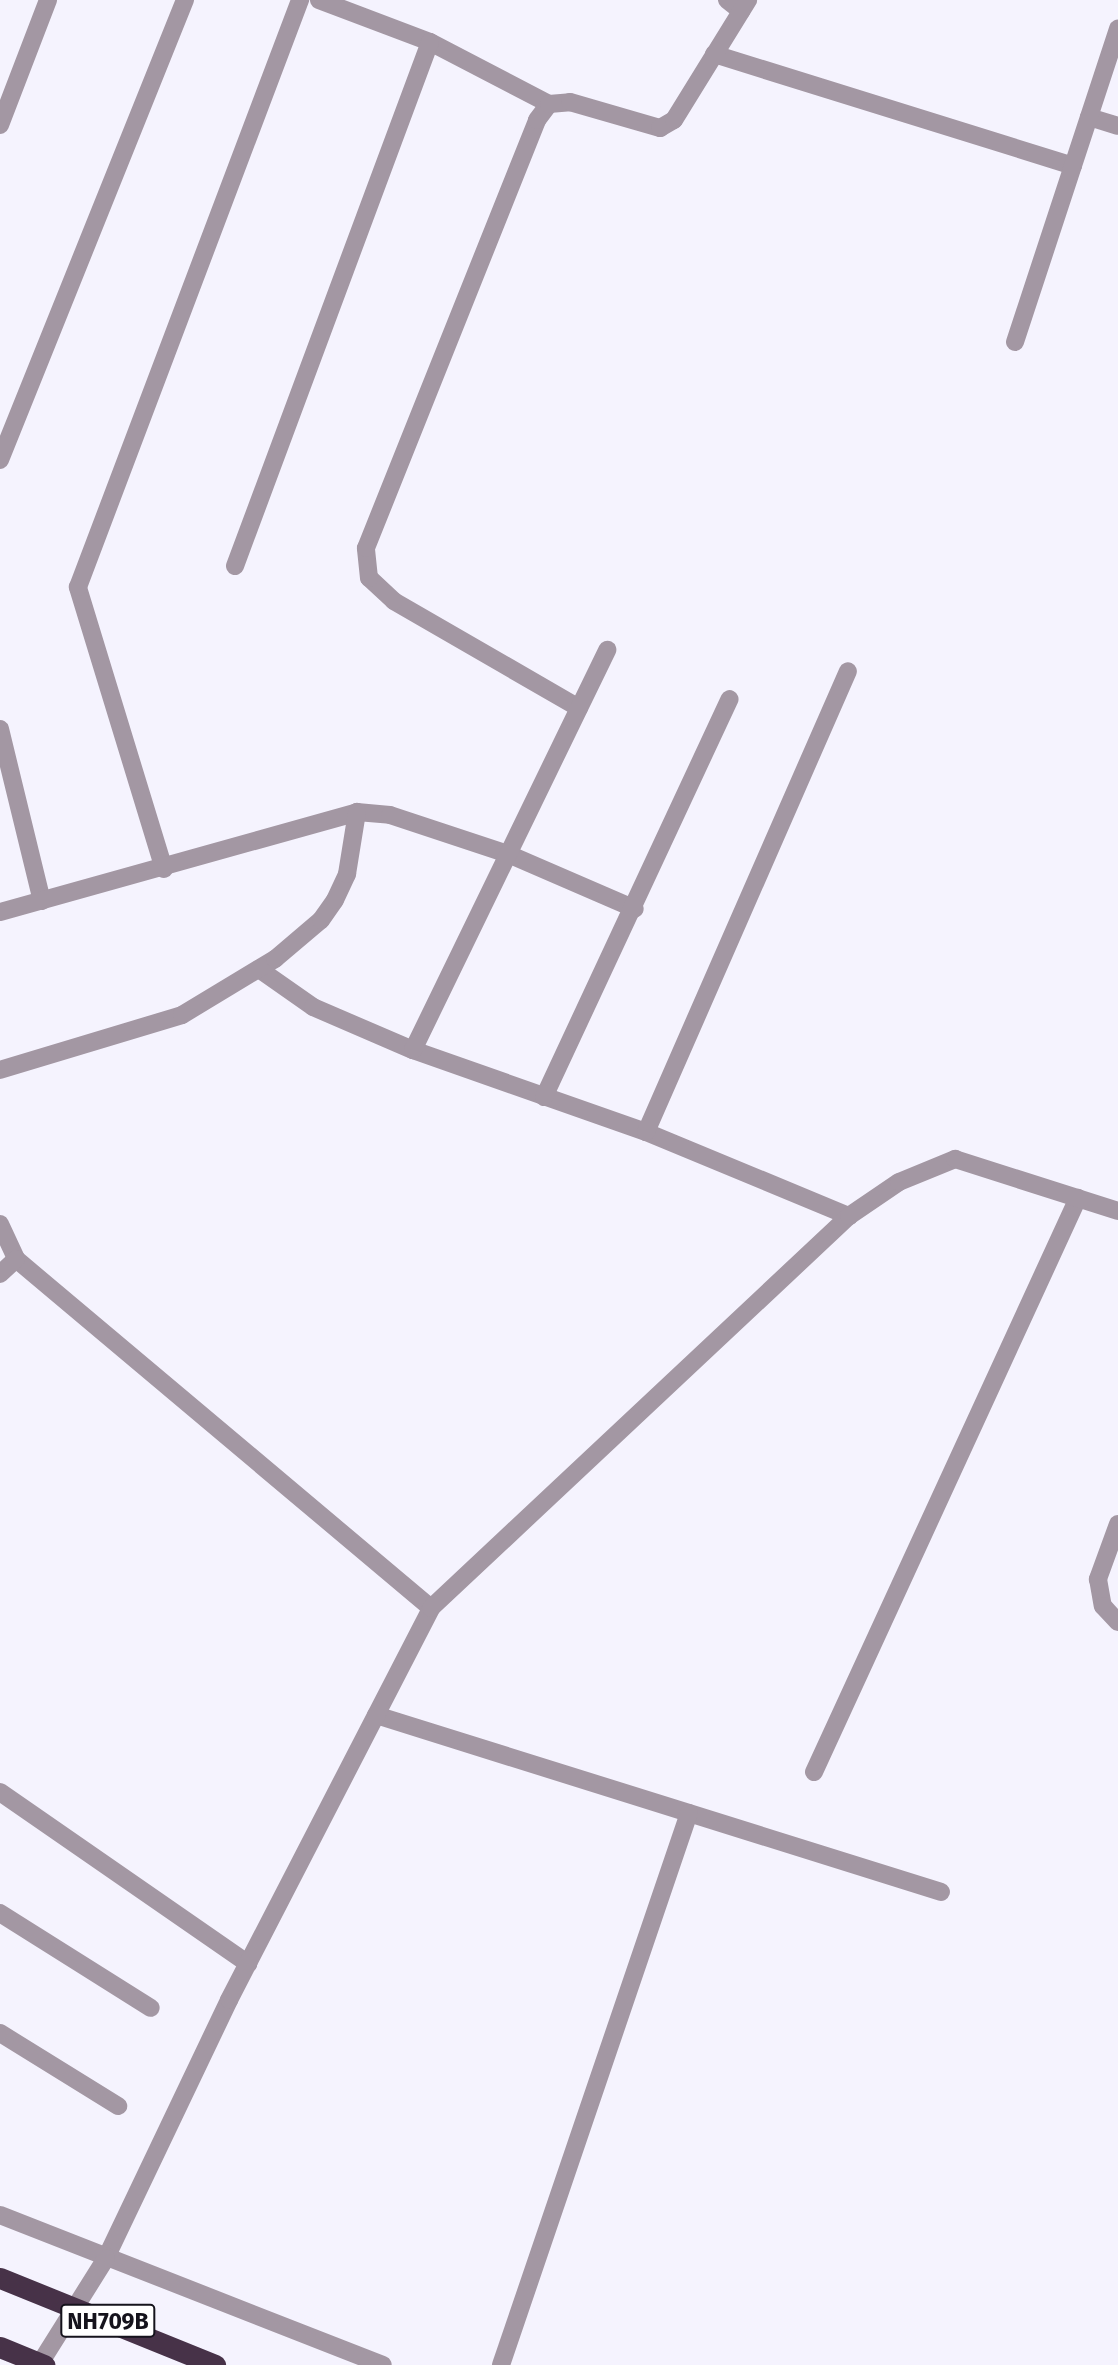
<!DOCTYPE html>
<style>
body{margin:0}
#map{position:relative;width:1118px;height:2365px;overflow:hidden;background:#f5f3fe;font-family:"Fira Sans",sans-serif}
div>[style]{position:absolute}
.minor>*{height:18px;margin:-9px;padding:0 9px;transform-origin:9px;border-radius:9px;background:#a397a3}
.tertiary>*{height:18px;margin:-9px;padding:0 9px;transform-origin:9px;border-radius:9px;background:#a397a3}
.motorway>*{height:21px;margin:-10.5px;padding:0 10.5px;transform-origin:10.5px;border-radius:10.5px;background:#473248}
span{translate:-50% -50%;white-space:nowrap;text-align:center;line-height:1.15;-webkit-text-stroke:7px #fff;paint-order:stroke}
.shield-label span{padding:2px 5px;background:#fff;border:2px solid;border-radius:5px;-webkit-text-stroke-width:0}
.shield-label{font-size:23px;color:#15131c;font-weight:700}
</style>
<div id="map">
<div class="minor">
<i style="left:319px;top:0;width:119px;rotate:20.7deg"></i>
<i style="left:430px;top:42px;width:134px;rotate:27.5deg"></i>
<i style="left:727px;top:0;width:18px;rotate:38deg"></i>
<i style="left:714px;top:54px;width:376px;rotate:17.3deg"></i>
<i style="left:1089px;top:117px;width:30px;rotate:17deg"></i>
<i style="left:0;top:125px;width:134px;rotate:-69deg"></i>
<i style="left:1015px;top:342px;width:330px;rotate:-71.8deg"></i>
<i style="left:0;top:460px;width:496px;rotate:-68.1deg"></i>
<i style="left:235px;top:566px;width:559px;rotate:-69.59deg"></i>
<i style="left:579px;top:708px;width:214px;rotate:-150deg"></i>
<i style="left:394px;top:601px;width:34px;rotate:-137deg"></i>
<i style="left:369px;top:578px;width:30px;rotate:-96deg"></i>
<i style="left:366px;top:548px;width:461px;rotate:-68.2deg"></i>
<i style="left:537px;top:120px;width:20px;rotate:-53deg"></i>
<i style="left:549px;top:104px;width:21px;rotate:-5deg"></i>
<i style="left:570px;top:102px;width:94px;rotate:16.1deg"></i>
<i style="left:660px;top:128px;width:16px;rotate:-30deg"></i>
<i style="left:674px;top:120px;width:141px;rotate:-58.3deg"></i>
<i style="left:0;top:729px;width:177px;rotate:76.3deg"></i>
<i style="left:164px;top:869px;width:295px;rotate:-107deg"></i>
<i style="left:78px;top:587px;width:628px;rotate:-69.28deg"></i>
<i style="left:0;top:912px;width:371px;rotate:-15.6deg"></i>
<i style="left:357px;top:812px;width:33px;rotate:5deg"></i>
<i style="left:390px;top:815px;width:124px;rotate:18.3deg"></i>
<i style="left:508px;top:854px;width:138px;rotate:23.4deg"></i>
<i style="left:259px;top:969px;width:66px;rotate:35.1deg"></i>
<i style="left:313px;top:1007px;width:109px;rotate:23.3deg"></i>
<i style="left:413px;top:1050px;width:247px;rotate:19.4deg"></i>
<i style="left:646px;top:1132px;width:220px;rotate:22.5deg"></i>
<i style="left:413px;top:1050px;width:445px;rotate:-64.1deg"></i>
<i style="left:0;top:1070px;width:190px;rotate:-16.8deg"></i>
<i style="left:182px;top:1015px;width:109px;rotate:-31.1deg"></i>
<i style="left:275px;top:959px;width:60px;rotate:-40.3deg"></i>
<i style="left:321px;top:920px;width:24px;rotate:-55deg"></i>
<i style="left:335px;top:900px;width:29px;rotate:-65deg"></i>
<i style="left:347px;top:874px;width:63px;rotate:-80.8deg"></i>
<i style="left:544px;top:1097px;width:439px;rotate:-65deg"></i>
<i style="left:646px;top:1132px;width:503px;rotate:-66.34deg"></i>
<i style="left:0;top:1224px;width:38px;rotate:65deg"></i>
<i style="left:16px;top:1259px;width:542px;rotate:40.06deg"></i>
<i style="left:0;top:1274px;width:22px;rotate:-43deg"></i>
<i style="left:1118px;top:1524px;width:59px;rotate:110deg"></i>
<i style="left:1098px;top:1579px;width:27px;rotate:80deg"></i>
<i style="left:1103px;top:1606px;width:22px;rotate:47deg"></i>
<i style="left:376px;top:1715px;width:592px;rotate:17.39deg"></i>
<i style="left:814px;top:1772px;width:632px;rotate:-65.3deg"></i>
<i style="left:0;top:1792px;width:302px;rotate:34.7deg"></i>
<i style="left:0;top:1913px;width:178px;rotate:32.2deg"></i>
<i style="left:0;top:2033px;width:139px;rotate:31.7deg"></i>
<i style="left:106px;top:2258px;width:286px;rotate:-64.5deg"></i>
<i style="left:229px;top:2000px;width:441px;rotate:-62.7deg"></i>
<i style="left:431px;top:1608px;width:573px;rotate:-43.16deg"></i>
<i style="left:849px;top:1216px;width:60px;rotate:-34.2deg"></i>
<i style="left:899px;top:1182px;width:61px;rotate:-22.3deg"></i>
<i style="left:955px;top:1159px;width:171px;rotate:17.7deg"></i>
<i style="left:501px;top:2365px;width:583px;rotate:-71.19deg"></i>
</div>
<div class="tertiary">
<i style="left:0;top:2215px;width:411px;rotate:21.4deg"></i>
<i style="left:39px;top:2365px;width:126px;rotate:-57.9deg"></i>
</div>
<div class="motorway">
<i style="left:0;top:2278px;width:232px;rotate:22deg"></i>
<i style="left:0;top:2347px;width:48px;rotate:22.2deg"></i>
</div>
<div class="shield-label">
<span style="left:108px;top:2321px">NH709B</span>
</div>
</div>
